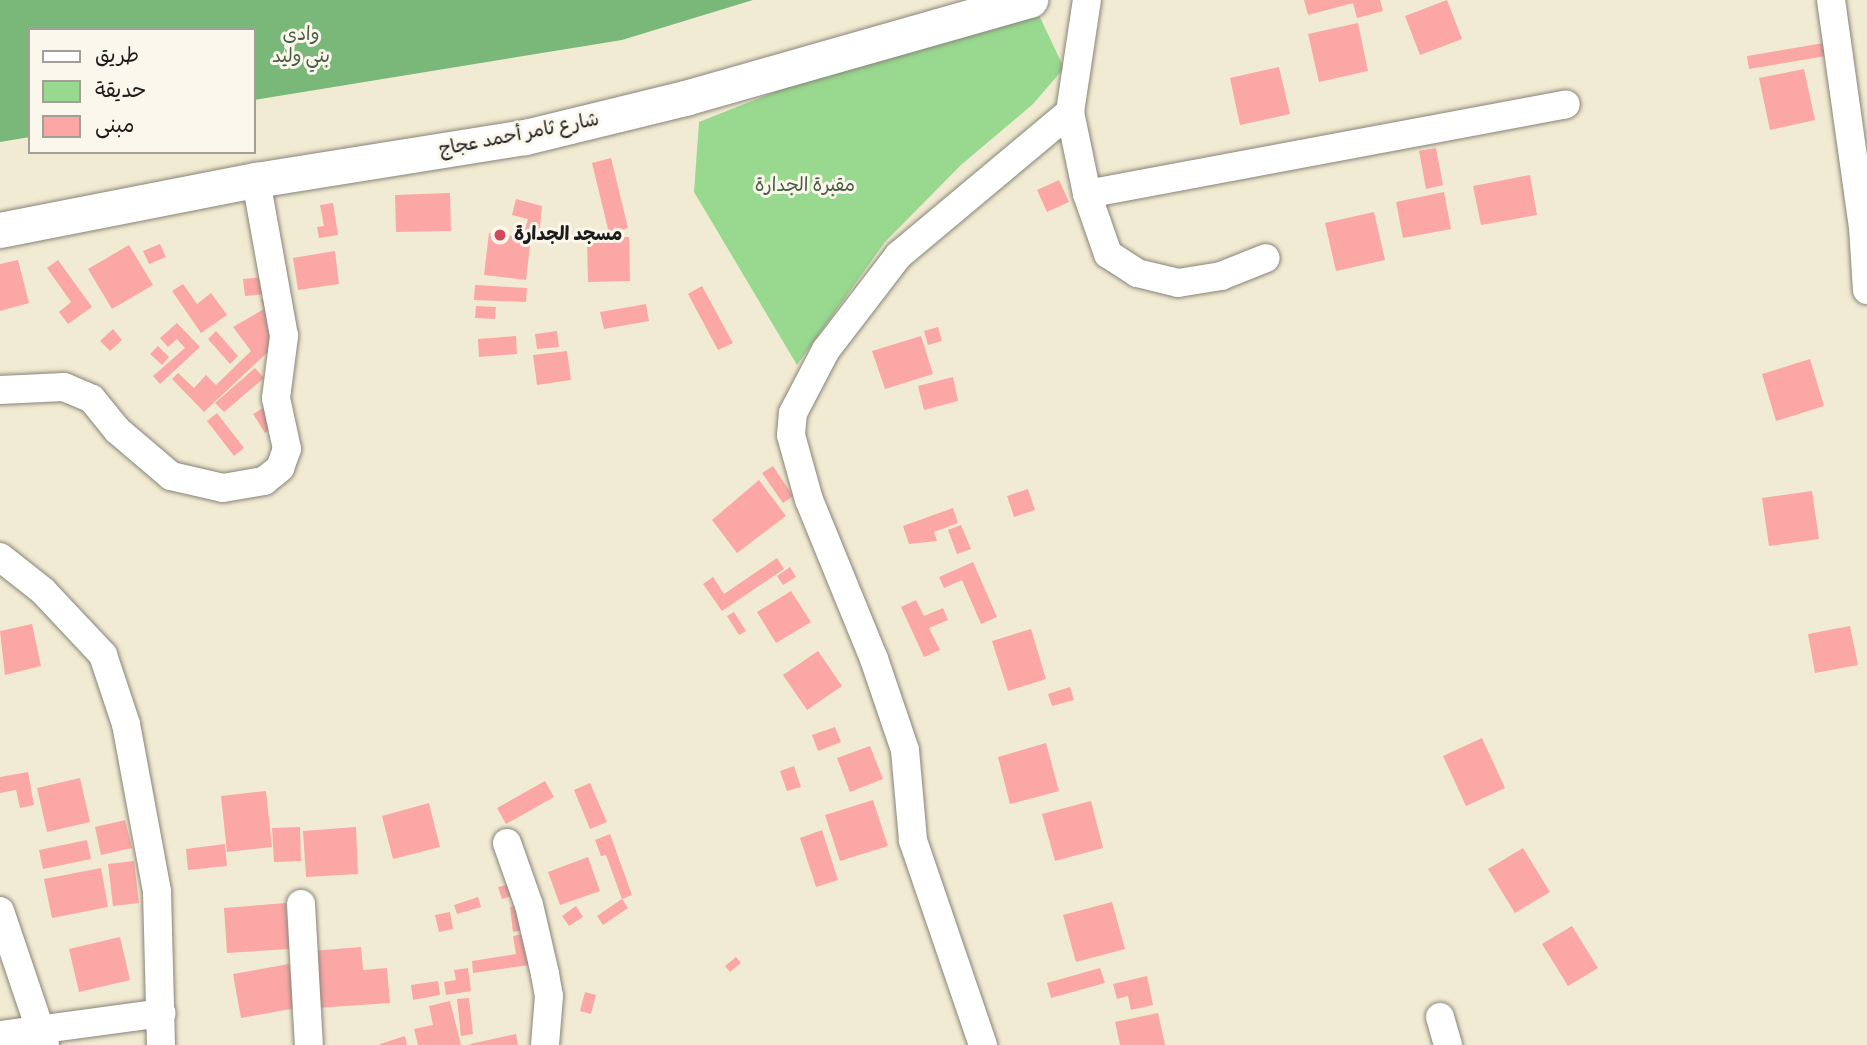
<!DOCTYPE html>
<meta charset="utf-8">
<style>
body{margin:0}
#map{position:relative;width:1867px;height:1045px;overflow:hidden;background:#f2ebd3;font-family:Pangolin,"Playpen Sans Arabic",sans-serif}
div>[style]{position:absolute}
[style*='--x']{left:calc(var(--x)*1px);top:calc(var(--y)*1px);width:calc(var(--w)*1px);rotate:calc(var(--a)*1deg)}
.green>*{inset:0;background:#98d88f}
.forest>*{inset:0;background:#7ab87a}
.building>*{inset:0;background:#faa7a5}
.roads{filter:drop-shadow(0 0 2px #878478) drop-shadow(0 0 2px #878478)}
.minor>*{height:28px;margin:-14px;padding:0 14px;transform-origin:14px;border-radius:14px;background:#fff}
.major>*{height:35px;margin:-17.5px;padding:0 17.5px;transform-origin:17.5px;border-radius:17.5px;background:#fff}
.dots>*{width:19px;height:19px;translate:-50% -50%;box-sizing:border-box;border:4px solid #fbf7ec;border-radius:50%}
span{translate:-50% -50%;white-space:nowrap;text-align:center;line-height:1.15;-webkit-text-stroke:6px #fbf7ec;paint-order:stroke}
.park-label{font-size:19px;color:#475e44}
.street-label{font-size:19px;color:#1c1c1c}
.poi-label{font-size:19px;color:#1c1c1c;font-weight:700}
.left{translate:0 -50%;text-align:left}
.legend{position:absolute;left:28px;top:28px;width:228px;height:126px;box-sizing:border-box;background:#fbf7ec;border:2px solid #a29f99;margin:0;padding:9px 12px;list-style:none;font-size:21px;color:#1c1c1c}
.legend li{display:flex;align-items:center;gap:14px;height:35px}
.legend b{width:35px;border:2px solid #a29f99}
</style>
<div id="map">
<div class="green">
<div style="clip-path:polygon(1037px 11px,1064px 68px,1033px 104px,961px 165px,885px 242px,797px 365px,694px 192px,699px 122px,873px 53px)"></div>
</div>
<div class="forest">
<div style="clip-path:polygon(0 0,753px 0,622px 40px,254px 100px,254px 30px,30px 30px,30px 137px,0 142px)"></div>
</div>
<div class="building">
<div style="clip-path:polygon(1304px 0,1380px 0,1383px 11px,1357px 18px,1353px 3px,1308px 15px)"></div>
<div style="clip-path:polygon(1447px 0,1462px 39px,1420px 55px,1405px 16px)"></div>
<div style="clip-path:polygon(1358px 23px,1368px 71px,1319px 82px,1308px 34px)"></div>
<div style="clip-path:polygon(1824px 43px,1826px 56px,1749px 69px,1747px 56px)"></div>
<div style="clip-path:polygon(1279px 67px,1290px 114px,1240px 125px,1230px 78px)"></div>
<div style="clip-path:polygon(1804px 69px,1815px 120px,1770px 130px,1759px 78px)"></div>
<div style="clip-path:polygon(1436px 148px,1443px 185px,1426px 189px,1419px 151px)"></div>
<div style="clip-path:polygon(611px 158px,628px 228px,609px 233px,592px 163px)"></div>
<div style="clip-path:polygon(1530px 175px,1537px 215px,1481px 225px,1473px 186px)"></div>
<div style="clip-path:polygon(1059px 180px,1069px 202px,1047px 212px,1037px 190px)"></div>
<div style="clip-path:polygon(1444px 192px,1451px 229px,1403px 238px,1396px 202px)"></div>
<div style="clip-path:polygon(450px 193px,451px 231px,396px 232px,395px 195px)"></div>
<div style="clip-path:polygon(516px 199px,542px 206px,539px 238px,524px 234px,528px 219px,512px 215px)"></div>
<div style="clip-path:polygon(333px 203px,338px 235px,319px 238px,317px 227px,324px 226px,320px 205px)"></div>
<div style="clip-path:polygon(1374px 212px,1385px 260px,1336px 271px,1325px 223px)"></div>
<div style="clip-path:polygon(489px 233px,531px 238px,526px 280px,484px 275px)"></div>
<div style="clip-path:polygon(629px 237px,630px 281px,588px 282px,587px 238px)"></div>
<div style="clip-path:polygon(160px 244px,166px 257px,149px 264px,143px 251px)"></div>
<div style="clip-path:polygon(129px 245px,153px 285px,112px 309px,88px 269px)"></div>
<div style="clip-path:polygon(335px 251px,339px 284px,298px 290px,293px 258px)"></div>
<div style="clip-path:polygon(18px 260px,29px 303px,0 311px,0 264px)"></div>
<div style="clip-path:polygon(58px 260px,92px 307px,68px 324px,59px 312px,71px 302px,47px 268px)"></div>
<div style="clip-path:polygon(263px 277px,265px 294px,245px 296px,243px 279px)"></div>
<div style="clip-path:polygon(183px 284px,197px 304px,211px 293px,227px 315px,201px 333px,172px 291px)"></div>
<div style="clip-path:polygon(475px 285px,527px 288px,526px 302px,474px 300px)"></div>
<div style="clip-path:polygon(702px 286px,733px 343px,718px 350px,688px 294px)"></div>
<div style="clip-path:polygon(270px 298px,273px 347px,204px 412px,172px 379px,178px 373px,194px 388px,206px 375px,216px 385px,251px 351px,233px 327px,264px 309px,261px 300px)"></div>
<div style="clip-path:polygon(646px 304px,649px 321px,604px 329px,600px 312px)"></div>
<div style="clip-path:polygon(476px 306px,496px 307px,495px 319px,475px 318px)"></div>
<div style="clip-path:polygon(177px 323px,200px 347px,160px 384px,153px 376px,185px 348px,177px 339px,168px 347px,160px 338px)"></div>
<div style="clip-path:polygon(938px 327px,942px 341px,928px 345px,924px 331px)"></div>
<div style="clip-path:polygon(113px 329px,122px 340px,110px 351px,100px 341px)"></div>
<div style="clip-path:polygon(216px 331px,238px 356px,230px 364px,208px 339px)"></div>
<div style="clip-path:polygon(557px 331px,559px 347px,537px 349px,535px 334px)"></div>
<div style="clip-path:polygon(516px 336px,517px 354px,479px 357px,478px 339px)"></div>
<div style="clip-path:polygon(921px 336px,933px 374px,885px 389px,872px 351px)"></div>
<div style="clip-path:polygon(158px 346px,169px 357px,162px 365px,150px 354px)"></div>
<div style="clip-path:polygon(567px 351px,571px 380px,537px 385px,533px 355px)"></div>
<div style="clip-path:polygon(1810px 359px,1824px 406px,1776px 421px,1762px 374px)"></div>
<div style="clip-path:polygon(255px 368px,264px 378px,224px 412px,215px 403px)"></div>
<div style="clip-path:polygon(953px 377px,958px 401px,924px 410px,918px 386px)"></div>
<div style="clip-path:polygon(263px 408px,275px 427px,265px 433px,253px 414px)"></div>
<div style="clip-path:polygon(217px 413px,244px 448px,234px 456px,207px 421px)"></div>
<div style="clip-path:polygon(773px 466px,793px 496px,783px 503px,762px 473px)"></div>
<div style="clip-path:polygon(759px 480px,786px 516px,737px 553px,712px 520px)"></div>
<div style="clip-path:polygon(1028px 489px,1035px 510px,1014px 517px,1007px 496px)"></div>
<div style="clip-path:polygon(1812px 491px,1819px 539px,1769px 546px,1762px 498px)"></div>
<div style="clip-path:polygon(953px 508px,958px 523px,934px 532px,937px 541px,909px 544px,903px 526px)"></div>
<div style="clip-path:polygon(961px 525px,971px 549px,957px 554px,948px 530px)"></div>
<div style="clip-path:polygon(777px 558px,784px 569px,722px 611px,703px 584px,713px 577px,724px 594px)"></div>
<div style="clip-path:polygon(973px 562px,997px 617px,981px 624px,962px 580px,944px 588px,939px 577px)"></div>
<div style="clip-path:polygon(790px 567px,796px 577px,783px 585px,777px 576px)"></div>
<div style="clip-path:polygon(791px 591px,811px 622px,776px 643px,757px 612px)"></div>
<div style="clip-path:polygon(916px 600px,924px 616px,943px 608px,948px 620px,929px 628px,940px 650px,924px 657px,901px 607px)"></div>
<div style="clip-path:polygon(734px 612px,746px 631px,739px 635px,727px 616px)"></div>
<div style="clip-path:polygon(32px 624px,41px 666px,5px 675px,0 631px)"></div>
<div style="clip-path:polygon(1850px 626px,1858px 665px,1815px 673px,1808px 634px)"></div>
<div style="clip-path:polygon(1031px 629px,1046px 679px,1008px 691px,992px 641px)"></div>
<div style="clip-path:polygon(818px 651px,842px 686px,807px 710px,783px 675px)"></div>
<div style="clip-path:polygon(1070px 687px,1074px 700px,1052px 706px,1048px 694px)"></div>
<div style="clip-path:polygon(835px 727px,841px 742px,818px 751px,812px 735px)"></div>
<div style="clip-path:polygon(1482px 738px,1505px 788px,1466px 806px,1443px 756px)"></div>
<div style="clip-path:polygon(1046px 743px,1059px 791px,1010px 804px,998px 757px)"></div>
<div style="clip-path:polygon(870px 746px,883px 779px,850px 792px,837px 758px)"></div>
<div style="clip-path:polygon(794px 766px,801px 787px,787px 791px,780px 771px)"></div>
<div style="clip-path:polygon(28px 772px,34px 805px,20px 808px,16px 790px,0 793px,0 777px)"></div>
<div style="clip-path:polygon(80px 778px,90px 822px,47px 832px,37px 788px)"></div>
<div style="clip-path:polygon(545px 781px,554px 797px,506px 824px,497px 808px)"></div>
<div style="clip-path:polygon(590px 783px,607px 822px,590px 829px,574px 790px)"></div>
<div style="clip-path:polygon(266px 791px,272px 847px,227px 852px,221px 796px)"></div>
<div style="clip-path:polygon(873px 800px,888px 846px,840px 861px,825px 815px)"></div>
<div style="clip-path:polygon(1091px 801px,1103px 848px,1055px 861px,1042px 814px)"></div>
<div style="clip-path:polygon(429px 803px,440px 847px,393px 859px,382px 816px)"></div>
<div style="clip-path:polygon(125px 820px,132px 848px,101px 855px,95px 827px)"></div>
<div style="clip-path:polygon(300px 827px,301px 861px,274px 862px,272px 828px)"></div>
<div style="clip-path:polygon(356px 827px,358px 874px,306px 877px,303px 831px)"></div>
<div style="clip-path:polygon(822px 830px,838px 880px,816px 887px,800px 838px)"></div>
<div style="clip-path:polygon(610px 834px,632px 895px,622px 899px,628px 908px,603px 925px,597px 916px,622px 899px,606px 855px,601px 856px,595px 840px)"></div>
<div style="clip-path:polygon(87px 840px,91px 859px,43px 869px,39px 850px)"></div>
<div style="clip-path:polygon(225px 844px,227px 866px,188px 870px,186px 849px)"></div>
<div style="clip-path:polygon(1523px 848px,1550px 892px,1515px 913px,1488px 869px)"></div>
<div style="clip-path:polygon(588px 857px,600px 891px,560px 905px,548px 872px)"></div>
<div style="clip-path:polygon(134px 861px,139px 903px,113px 906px,108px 864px)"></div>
<div style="clip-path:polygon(101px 868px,108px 907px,52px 918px,44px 879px)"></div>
<div style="clip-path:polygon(515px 883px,518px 894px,502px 899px,498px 887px)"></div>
<div style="clip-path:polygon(478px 897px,481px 907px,457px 914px,454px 905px)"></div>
<div style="clip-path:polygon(1112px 902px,1125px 949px,1076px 962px,1063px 915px)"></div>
<div style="clip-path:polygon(286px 903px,289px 949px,227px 953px,224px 908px)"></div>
<div style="clip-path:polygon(521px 905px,524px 930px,513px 932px,510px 907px)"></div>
<div style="clip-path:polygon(576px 906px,583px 917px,569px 926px,562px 916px)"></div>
<div style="clip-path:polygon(450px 912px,453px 929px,439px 932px,435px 915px)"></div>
<div style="clip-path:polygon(1572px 926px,1598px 968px,1568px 986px,1542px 944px)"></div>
<div style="clip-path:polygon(524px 934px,529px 965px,473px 973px,472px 961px,516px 954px,513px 936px)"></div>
<div style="clip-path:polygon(120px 937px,130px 980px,79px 992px,69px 949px)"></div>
<div style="clip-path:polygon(361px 947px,363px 970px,387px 968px,390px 1003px,317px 1008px,312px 951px)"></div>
<div style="clip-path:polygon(736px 957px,741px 963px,730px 972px,725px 966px)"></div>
<div style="clip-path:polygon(289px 964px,296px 1008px,241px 1018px,233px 974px)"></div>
<div style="clip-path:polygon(468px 968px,471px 991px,446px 995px,444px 982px,456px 980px,454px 970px)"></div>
<div style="clip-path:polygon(1100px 968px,1105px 983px,1051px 998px,1047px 983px)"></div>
<div style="clip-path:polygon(1147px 976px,1153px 1005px,1131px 1010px,1128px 996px,1117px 999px,1113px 984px)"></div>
<div style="clip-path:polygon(438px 981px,440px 995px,413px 1000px,411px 985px)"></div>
<div style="clip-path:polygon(585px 992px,596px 995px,591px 1014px,580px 1011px)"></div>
<div style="clip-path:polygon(469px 998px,473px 1034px,461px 1036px,457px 999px)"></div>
<div style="clip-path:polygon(450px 1001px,461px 1045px,418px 1045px,414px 1029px,433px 1025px,429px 1006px)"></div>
<div style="clip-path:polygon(1158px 1013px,1165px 1045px,1120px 1045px,1115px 1022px)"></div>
<div style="clip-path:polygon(516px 1034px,518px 1045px,470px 1045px,470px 1044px)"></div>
<div style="clip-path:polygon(405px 1036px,407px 1045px,380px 1045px,380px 1044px)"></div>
</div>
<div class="roads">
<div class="minor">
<div style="--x:1831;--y:0;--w:229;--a:82"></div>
<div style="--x:1863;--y:227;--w:63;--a:86.4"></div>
<div style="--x:1070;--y:112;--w:84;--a:78.3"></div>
<div style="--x:1087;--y:194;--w:64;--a:70.7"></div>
<div style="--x:1108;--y:254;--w:35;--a:33"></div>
<div style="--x:1137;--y:273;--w:42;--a:13.7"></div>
<div style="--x:1178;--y:283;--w:44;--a:-9.2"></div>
<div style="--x:1221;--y:276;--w:48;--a:-21.8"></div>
<div style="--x:1087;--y:194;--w:487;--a:-10.6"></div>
<div style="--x:0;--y:390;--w:64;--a:-2.7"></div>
<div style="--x:64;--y:387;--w:30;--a:23"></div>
<div style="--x:92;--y:399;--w:40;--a:51"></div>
<div style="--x:117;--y:430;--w:71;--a:40.4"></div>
<div style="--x:171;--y:476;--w:53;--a:13"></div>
<div style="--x:223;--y:488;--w:42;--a:-9.7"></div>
<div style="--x:264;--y:481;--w:21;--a:-39"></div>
<div style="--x:280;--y:468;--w:20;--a:-70"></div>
<div style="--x:287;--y:449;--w:52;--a:-102.2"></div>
<div style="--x:276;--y:398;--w:63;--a:-82.6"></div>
<div style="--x:284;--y:336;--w:158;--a:-100.2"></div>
<div style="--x:0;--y:557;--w:55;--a:38.3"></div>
<div style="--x:43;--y:591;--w:88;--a:46.8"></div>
<div style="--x:103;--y:655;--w:73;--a:71.6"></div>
<div style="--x:126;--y:724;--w:171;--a:79.5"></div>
<div style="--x:157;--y:892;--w:153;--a:88.5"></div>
<div style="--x:507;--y:843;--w:66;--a:70.5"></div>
<div style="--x:529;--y:905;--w:71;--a:76.9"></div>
<div style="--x:545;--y:974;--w:22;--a:80"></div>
<div style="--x:549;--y:996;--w:49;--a:94.7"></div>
<div style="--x:301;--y:904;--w:141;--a:86.8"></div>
<div style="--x:0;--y:911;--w:140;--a:71.3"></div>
<div style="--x:1440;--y:1017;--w:29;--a:74"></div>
<div style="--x:0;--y:1035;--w:163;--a:-7.7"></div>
<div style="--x:983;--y:1045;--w:217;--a:-108.9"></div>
<div style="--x:913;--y:840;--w:90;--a:-95.1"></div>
<div style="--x:905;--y:750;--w:96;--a:-108.8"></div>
<div style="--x:874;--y:659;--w:172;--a:-112.2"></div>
<div style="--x:809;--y:500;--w:67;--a:-105.5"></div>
<div style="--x:791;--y:435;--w:22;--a:-85"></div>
<div style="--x:793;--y:413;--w:71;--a:-62.4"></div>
<div style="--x:826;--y:350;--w:120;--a:-52.5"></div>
<div style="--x:899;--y:255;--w:223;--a:-39.9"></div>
<div style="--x:1070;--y:112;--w:113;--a:-81.4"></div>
</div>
<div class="major">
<div style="--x:0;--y:230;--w:261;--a:-11.1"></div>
<div style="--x:256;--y:180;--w:272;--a:-9.1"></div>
<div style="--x:525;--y:137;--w:165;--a:-13.7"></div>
<div style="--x:685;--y:98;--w:359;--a:-15.9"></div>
</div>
</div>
<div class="dots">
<div style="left:500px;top:235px;background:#d1495b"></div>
</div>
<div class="park-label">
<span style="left:301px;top:46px">وادي<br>بني وليد</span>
<span style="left:805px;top:186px">مقبرة الجدارة</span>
</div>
<div class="street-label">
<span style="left:519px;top:135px;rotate:-11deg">شارع ثامر أحمد عجاج</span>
</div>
<div class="poi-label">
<span class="left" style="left:514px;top:235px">مسجد الجدارة</span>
</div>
<ul class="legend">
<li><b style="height:9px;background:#fff"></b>طريق</li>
<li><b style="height:19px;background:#98d88f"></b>حديقة</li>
<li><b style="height:19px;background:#faa7a5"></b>مبنى</li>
</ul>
</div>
